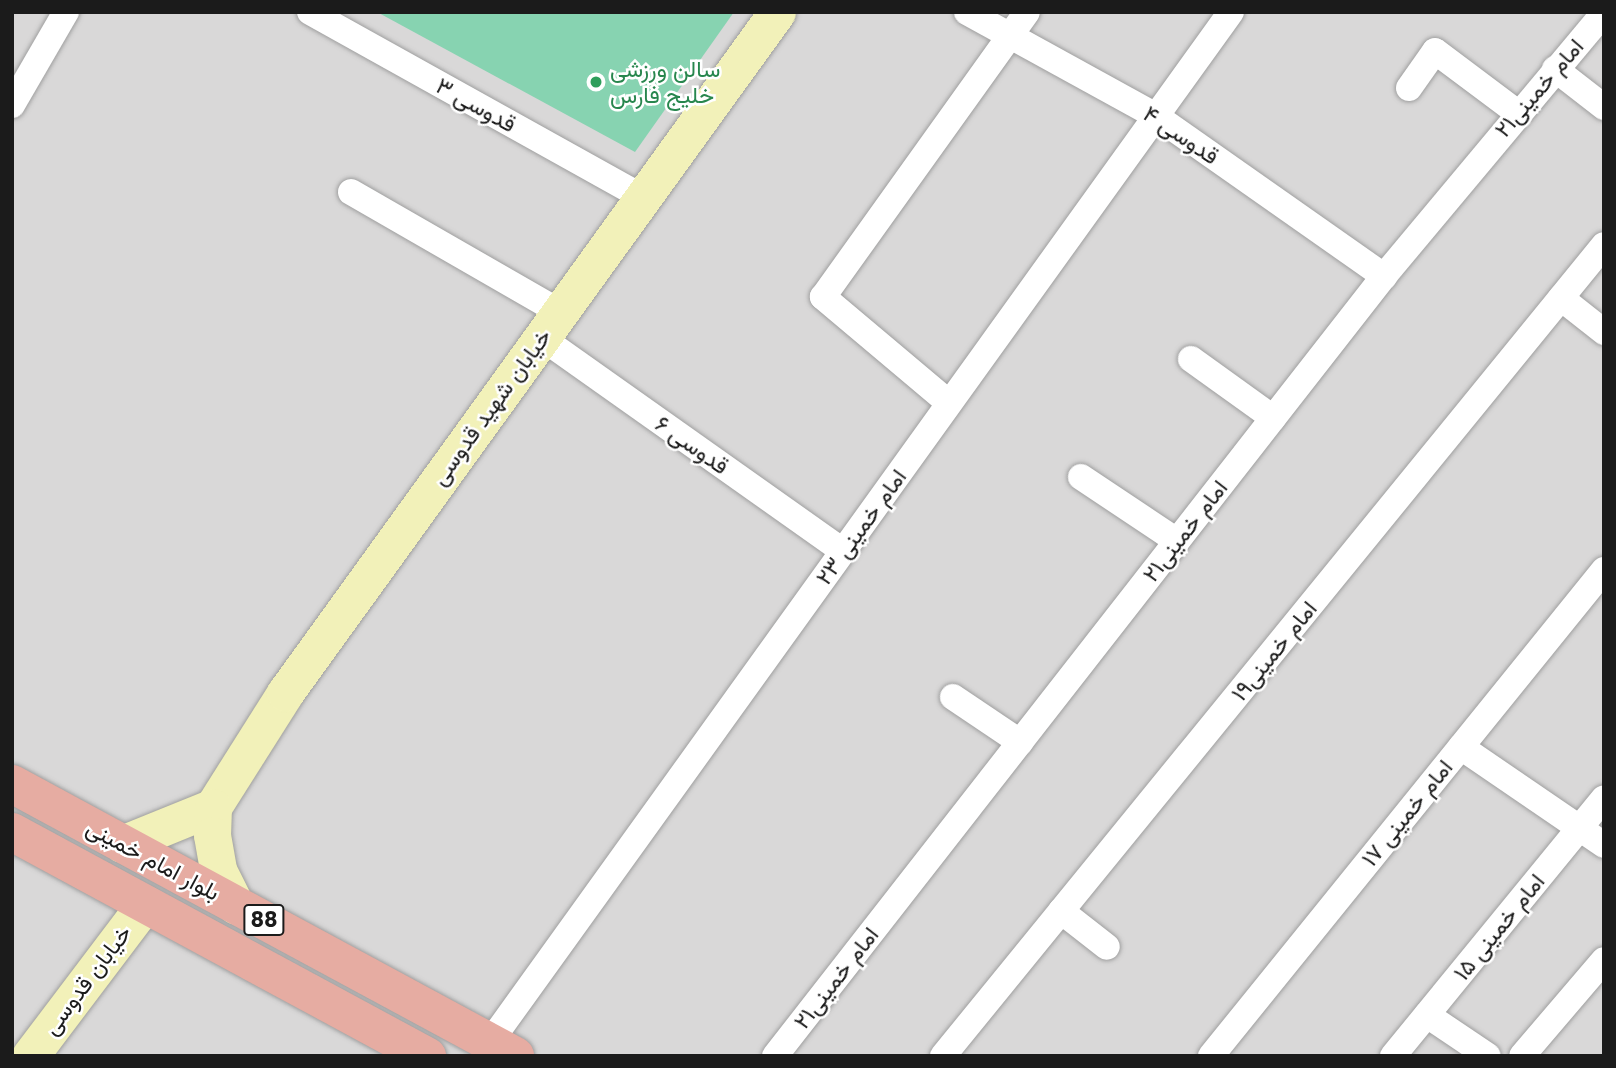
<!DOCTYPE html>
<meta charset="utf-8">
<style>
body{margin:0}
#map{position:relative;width:1616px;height:1068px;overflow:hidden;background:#ebe8e2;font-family:Poppins,Vazirmatn,sans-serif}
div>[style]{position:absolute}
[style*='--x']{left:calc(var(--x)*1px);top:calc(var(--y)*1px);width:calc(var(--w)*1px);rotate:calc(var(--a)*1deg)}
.residential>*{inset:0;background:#d9d8d8}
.pitch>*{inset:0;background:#87d3b1}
.roads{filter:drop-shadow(0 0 2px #9f9f9f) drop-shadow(0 0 2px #9f9f9f)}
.minor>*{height:26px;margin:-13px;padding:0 13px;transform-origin:13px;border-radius:13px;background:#fff}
.secondary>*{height:37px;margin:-18.5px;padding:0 18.5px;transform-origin:18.5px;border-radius:18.5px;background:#f2f1b9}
.trunk>*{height:38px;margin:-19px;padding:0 19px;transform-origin:19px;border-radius:19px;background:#e6aca2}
.dots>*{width:19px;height:19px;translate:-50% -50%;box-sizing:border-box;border:4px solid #fff;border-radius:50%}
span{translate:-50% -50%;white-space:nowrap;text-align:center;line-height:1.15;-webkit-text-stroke:5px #fff;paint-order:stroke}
.shield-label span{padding:2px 5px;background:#fff;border:2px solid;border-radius:5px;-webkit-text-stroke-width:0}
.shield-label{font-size:21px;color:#1b1b1b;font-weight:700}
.leisure-label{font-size:23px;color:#27864d}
.left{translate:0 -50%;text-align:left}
.street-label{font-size:23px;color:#1b1b1b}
.frame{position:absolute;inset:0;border:14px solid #1b1b1b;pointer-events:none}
</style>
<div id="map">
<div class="residential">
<div style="clip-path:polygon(12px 12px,1604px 12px,1604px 1056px,12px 1056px)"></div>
</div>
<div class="pitch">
<div style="clip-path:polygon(377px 12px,734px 12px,635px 152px)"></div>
</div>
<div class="roads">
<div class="minor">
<div style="--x:310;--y:12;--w:380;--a:29.1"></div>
<div style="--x:967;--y:12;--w:216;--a:28.8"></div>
<div style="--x:1156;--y:116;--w:279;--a:35.1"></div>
<div style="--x:1555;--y:69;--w:62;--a:37.8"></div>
<div style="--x:1409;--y:88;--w:45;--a:-54.9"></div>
<div style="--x:1435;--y:51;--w:104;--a:36.8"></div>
<div style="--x:12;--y:105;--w:108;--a:-59.9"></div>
<div style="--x:351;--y:192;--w:241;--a:29.9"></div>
<div style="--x:1561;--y:298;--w:55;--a:38.3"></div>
<div style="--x:542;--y:338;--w:369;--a:35.3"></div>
<div style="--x:1191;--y:359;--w:101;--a:35.7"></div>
<div style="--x:949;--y:403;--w:165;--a:-139.9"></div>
<div style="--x:823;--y:297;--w:350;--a:-54.4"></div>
<div style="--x:1081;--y:477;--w:115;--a:33.7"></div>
<div style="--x:953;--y:697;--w:81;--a:33.9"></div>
<div style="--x:1461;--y:747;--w:173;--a:34.4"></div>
<div style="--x:1061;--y:911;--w:58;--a:38"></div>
<div style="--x:1427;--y:1015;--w:73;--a:33.9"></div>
<div style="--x:490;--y:1042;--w:1269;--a:-54.27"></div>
<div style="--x:775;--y:1056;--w:990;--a:-52.02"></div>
<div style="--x:1384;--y:276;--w:343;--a:-50.1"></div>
<div style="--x:943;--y:1056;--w:1046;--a:-50.82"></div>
<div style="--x:1211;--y:1056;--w:625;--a:-51.04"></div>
<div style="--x:1393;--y:1056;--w:333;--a:-50.7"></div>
<div style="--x:1522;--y:1056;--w:126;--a:-49.5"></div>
</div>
<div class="secondary">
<div style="--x:213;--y:807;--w:135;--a:-57.7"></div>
<div style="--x:285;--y:693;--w:840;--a:-54.15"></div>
<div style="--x:122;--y:844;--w:98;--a:-22.1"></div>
<div style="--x:213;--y:807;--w:28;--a:92"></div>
<div style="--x:212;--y:835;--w:36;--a:80"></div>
<div style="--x:218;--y:870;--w:40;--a:63.4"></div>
<div style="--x:30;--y:1056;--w:191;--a:-52.9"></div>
</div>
<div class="trunk">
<div style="--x:12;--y:784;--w:572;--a:28.4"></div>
<div style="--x:12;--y:832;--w:472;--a:28.4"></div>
</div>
</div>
<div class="dots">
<div style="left:596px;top:82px;background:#2e9e5b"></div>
</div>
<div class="shield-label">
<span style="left:264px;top:920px">88</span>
</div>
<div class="leisure-label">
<span class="left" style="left:610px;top:82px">سالن ورزشی<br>خلیج فارس</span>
</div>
<div class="street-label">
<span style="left:1539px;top:88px;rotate:-49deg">امام خمینی۲۱</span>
<span style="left:476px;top:105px;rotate:29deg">قدوسی ۳</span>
<span style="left:1181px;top:135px;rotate:34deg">قدوسی ۴</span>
<span style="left:491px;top:407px;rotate:-54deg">خیابان شهید قدوسی</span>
<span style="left:692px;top:445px;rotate:35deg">قدوسی ۶</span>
<span style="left:861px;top:527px;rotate:-54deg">امام خمینی ۲۳</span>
<span style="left:1185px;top:531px;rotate:-52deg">امام خمینی۲۱</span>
<span style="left:1274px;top:651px;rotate:-51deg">امام خمینی۱۹</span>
<span style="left:1407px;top:813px;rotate:-51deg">امام خمینی ۱۷</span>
<span style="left:153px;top:860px;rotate:28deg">بلوار امام خمینی</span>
<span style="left:1499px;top:927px;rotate:-51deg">امام خمینی ۱۵</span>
<span style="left:836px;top:978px;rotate:-52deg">امام خمینی۲۱</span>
<span style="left:87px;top:980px;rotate:-53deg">خیابان قدوسی</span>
</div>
<div class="frame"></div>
</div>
